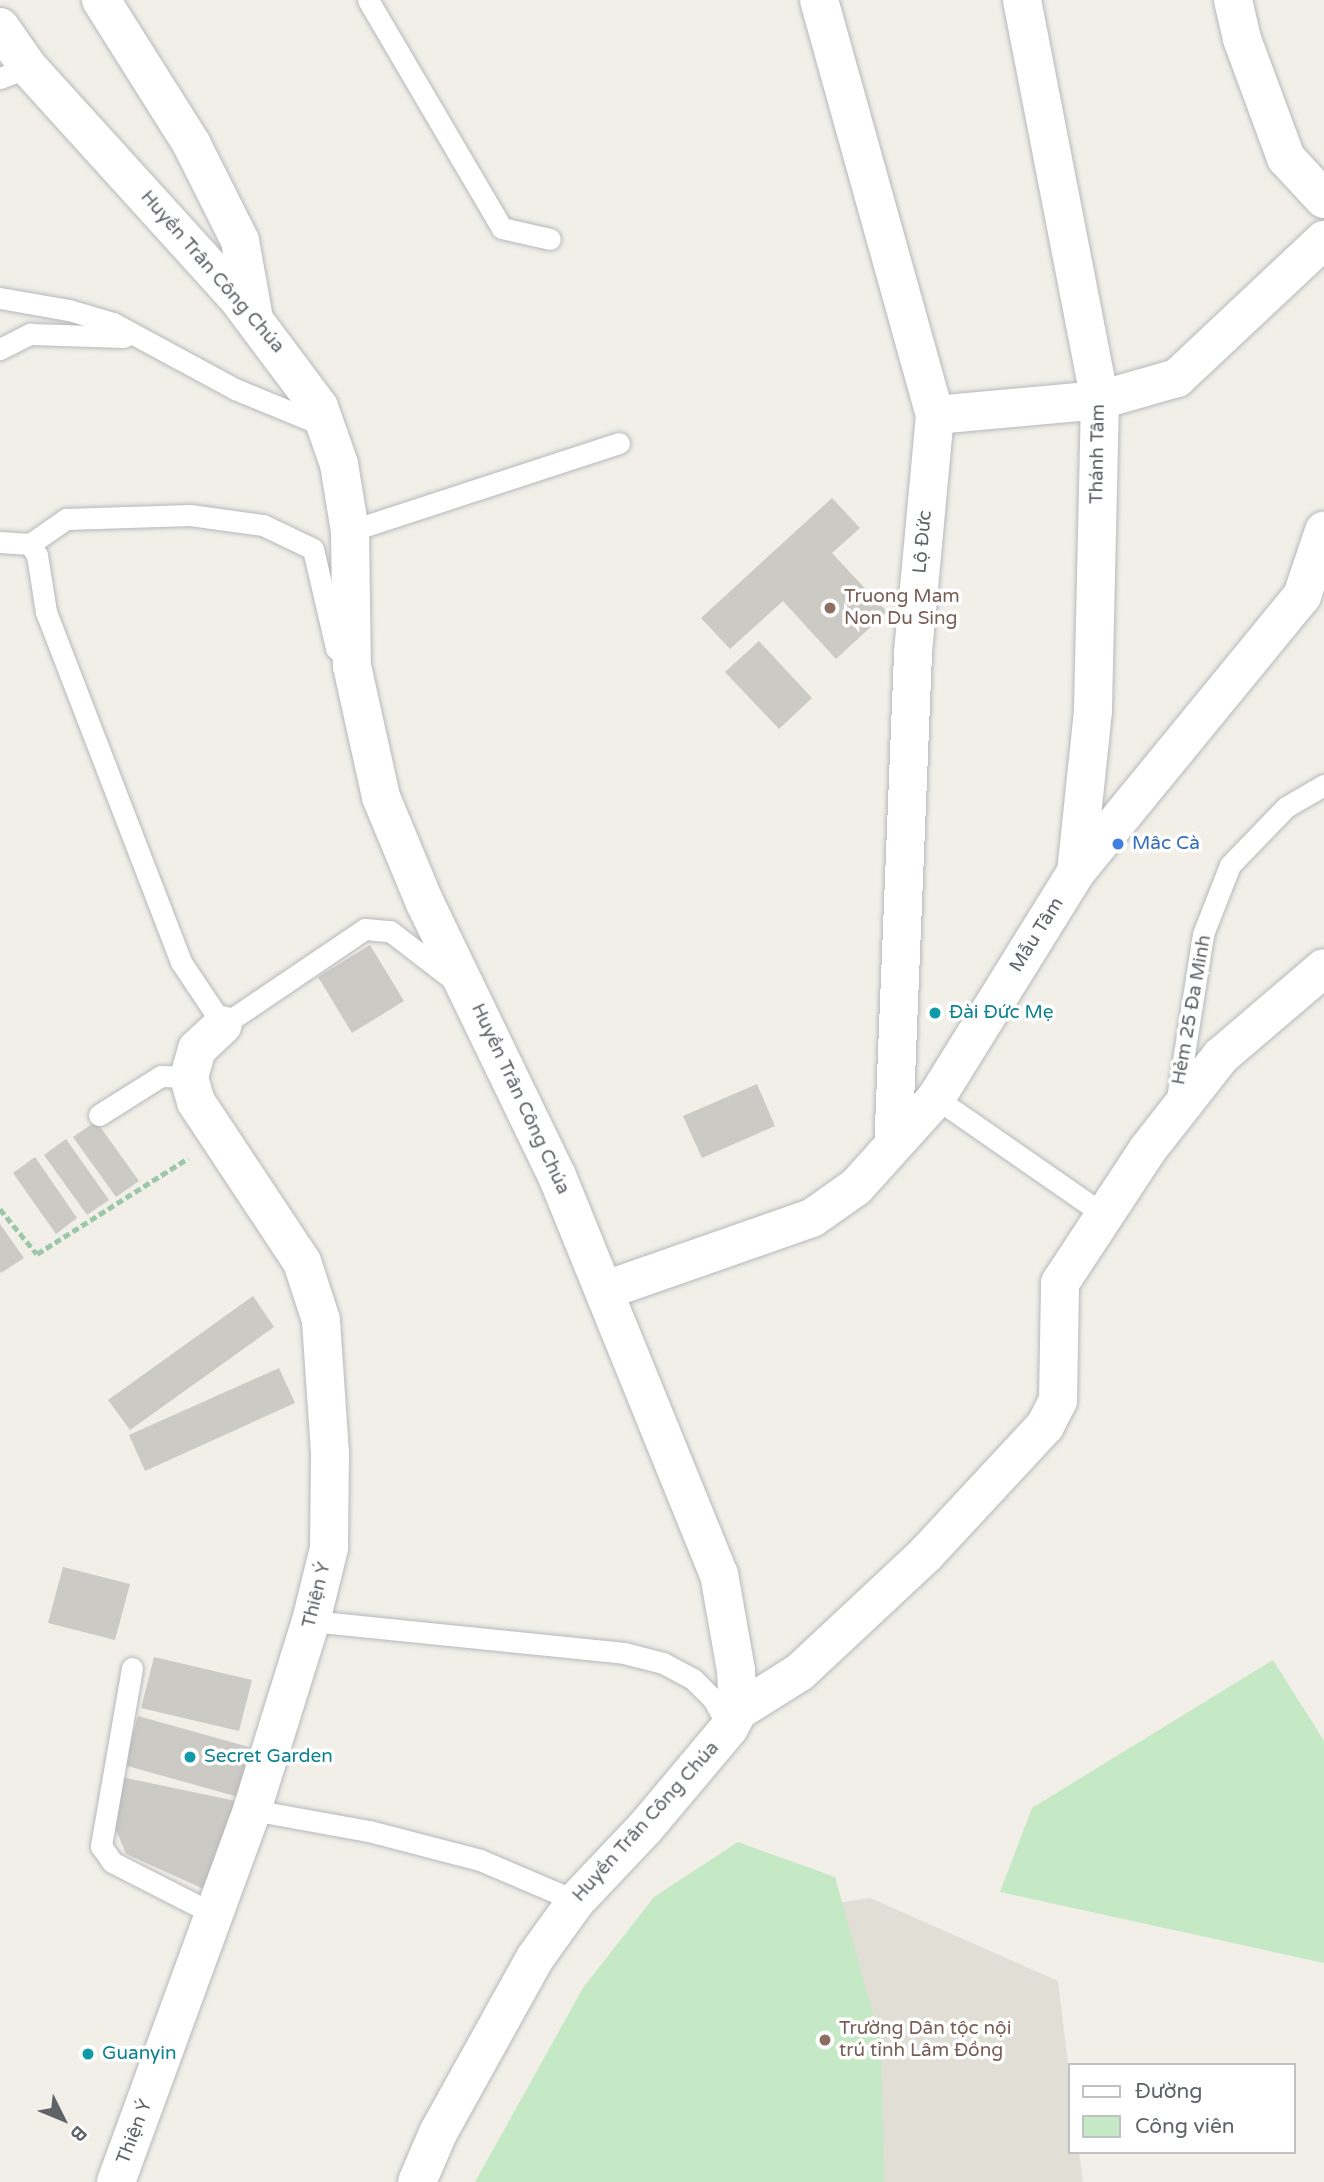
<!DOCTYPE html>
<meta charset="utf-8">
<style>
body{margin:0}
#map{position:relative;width:1324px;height:2182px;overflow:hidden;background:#f1efe8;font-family:"Varela Round",sans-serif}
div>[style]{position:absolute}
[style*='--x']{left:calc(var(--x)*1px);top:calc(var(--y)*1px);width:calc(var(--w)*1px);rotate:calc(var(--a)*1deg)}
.education>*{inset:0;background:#e1ded6}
.green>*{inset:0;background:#c5e8c5}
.building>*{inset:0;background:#cccac5}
.path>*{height:4.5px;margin-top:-2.25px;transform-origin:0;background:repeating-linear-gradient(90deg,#9cc7a9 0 7px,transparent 0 10.5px)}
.roads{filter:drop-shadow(0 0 2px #b5b8bc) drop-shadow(0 0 2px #b5b8bc)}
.lane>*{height:21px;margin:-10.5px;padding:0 10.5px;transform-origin:10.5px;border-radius:10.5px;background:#fff}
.street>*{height:38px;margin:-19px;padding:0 19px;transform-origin:19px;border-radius:19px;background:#fff}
.secondary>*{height:38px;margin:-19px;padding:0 19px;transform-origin:19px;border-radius:19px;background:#fff}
.dots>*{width:19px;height:19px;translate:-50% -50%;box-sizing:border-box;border:4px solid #fff;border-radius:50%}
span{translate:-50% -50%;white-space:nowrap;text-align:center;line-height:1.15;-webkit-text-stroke:7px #fff;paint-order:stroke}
.street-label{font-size:19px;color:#5f6368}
.education-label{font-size:19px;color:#785e54}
.left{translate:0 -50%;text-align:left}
.shop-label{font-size:19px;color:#366cbe}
.culture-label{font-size:19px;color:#0d838f}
.legend{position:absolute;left:1068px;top:2063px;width:228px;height:91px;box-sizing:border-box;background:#fff;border:2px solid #bfc1c3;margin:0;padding:9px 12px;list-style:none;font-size:21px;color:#5f6368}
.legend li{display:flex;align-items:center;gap:14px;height:35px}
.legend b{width:35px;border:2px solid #bfc1c3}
.north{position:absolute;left:28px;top:2084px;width:70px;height:70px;-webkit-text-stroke:5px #fff;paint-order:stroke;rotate:133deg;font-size:19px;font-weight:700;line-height:28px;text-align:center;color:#5f6368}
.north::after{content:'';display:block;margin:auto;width:24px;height:32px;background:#5f6368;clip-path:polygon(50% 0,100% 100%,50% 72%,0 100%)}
</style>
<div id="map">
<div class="education">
<div style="clip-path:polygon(870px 1898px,1058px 1981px,1070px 2079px,1070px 2152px,1079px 2152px,1083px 2182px,511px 2182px,790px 1910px)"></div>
</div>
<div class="green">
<div style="clip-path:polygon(1273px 1660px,1324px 1741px,1324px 1963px,1000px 1892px,1032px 1808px)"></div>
<div style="clip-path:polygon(738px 1842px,835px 1877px,881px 2043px,884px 2182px,475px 2182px,583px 1988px,654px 1897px)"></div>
</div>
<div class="building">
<div style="clip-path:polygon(832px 498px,860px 528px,832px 553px,887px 612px,836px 659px,783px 601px,730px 649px,701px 618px)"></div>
<div style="clip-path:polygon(759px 641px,812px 698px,779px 729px,725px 672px)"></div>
<div style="clip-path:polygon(370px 945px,404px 1001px,352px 1033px,318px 977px)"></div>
<div style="clip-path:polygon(757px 1084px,775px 1126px,702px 1158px,683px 1116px)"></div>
<div style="clip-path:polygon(96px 1121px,139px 1181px,116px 1197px,73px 1137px)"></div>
<div style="clip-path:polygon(66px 1139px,109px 1200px,87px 1215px,44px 1155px)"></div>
<div style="clip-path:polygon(35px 1157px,77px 1218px,56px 1234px,13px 1173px)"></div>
<div style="clip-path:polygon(0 1224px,24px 1258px,1px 1273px,0 1271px)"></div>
<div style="clip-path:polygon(253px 1296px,274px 1327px,130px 1430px,108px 1400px)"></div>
<div style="clip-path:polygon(279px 1368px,295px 1403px,145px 1471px,129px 1435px)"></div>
<div style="clip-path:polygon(63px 1567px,130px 1584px,115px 1640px,48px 1623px)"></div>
<div style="clip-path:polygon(154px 1657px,252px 1680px,239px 1731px,141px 1708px)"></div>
<div style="clip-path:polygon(138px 1716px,256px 1749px,242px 1798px,124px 1765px)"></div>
<div style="clip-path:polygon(121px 1777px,236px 1801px,206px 1890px,126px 1854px,114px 1825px)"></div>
</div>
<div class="path">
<div style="--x:0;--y:1209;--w:58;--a:50.6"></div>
<div style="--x:37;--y:1254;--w:179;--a:-32.4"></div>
</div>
<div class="roads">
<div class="lane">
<div style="--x:368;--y:0;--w:264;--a:59.6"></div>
<div style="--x:502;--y:228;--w:49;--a:12.9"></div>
<div style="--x:0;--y:78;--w:30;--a:-21"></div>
<div style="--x:0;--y:298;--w:70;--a:9.9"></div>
<div style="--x:69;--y:310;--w:46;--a:16.5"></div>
<div style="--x:113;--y:323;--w:139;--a:28.4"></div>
<div style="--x:235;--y:389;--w:100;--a:22.4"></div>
<div style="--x:0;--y:349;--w:34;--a:-27"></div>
<div style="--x:30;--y:334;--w:94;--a:1.8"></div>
<div style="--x:350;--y:531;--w:283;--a:-18.1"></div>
<div style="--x:0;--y:542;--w:30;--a:4"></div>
<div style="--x:30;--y:544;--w:13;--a:58"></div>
<div style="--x:37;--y:555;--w:58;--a:81"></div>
<div style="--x:46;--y:612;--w:375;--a:68.9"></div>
<div style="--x:181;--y:962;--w:76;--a:56.3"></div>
<div style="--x:223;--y:1025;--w:171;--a:-34.1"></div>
<div style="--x:365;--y:929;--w:25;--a:5"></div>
<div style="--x:390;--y:931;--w:82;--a:37.6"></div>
<div style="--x:30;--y:544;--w:44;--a:-34.8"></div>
<div style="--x:66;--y:519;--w:124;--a:-1.8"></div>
<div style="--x:190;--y:515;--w:74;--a:7.8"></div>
<div style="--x:263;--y:525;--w:55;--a:25.6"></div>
<div style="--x:313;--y:549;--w:102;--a:76.9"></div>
<div style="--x:336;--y:648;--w:8;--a:45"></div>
<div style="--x:936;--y:1098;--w:208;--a:34.8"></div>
<div style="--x:1176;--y:1105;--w:173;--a:-81"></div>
<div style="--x:1203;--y:934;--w:74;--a:-68.6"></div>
<div style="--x:1230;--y:865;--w:81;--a:-46"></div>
<div style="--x:1286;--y:807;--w:44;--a:-30.1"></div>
<div style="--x:99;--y:1115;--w:73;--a:-32.2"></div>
<div style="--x:161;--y:1076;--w:28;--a:2"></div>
<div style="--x:311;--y:1621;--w:315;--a:5.8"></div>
<div style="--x:624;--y:1653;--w:40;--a:14.4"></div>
<div style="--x:663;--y:1663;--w:34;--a:28"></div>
<div style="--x:693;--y:1679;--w:28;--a:45"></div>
<div style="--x:713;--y:1699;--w:33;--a:61"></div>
<div style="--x:132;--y:1668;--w:181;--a:99.9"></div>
<div style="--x:101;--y:1846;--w:19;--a:55"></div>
<div style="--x:112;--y:1862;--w:114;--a:27"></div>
<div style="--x:252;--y:1810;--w:119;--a:10.2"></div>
<div style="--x:369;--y:1831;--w:115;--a:14.6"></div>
<div style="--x:480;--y:1860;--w:104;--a:23.1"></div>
</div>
<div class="street">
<div style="--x:101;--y:0;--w:169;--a:57.8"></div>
<div style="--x:191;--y:143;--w:110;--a:63.4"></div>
<div style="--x:240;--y:241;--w:79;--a:79.8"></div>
<div style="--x:819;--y:0;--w:431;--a:74.4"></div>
<div style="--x:935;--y:415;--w:240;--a:95.3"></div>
<div style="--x:913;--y:654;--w:488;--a:92.3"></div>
<div style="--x:1022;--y:0;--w:408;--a:79"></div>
<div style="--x:1100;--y:400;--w:311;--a:91.3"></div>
<div style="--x:1093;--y:711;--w:162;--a:96"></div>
<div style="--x:1233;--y:0;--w:40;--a:77"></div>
<div style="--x:1242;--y:39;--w:127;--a:69.7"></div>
<div style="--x:1286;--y:158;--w:56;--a:47.2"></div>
<div style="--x:935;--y:415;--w:166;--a:-5.2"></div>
<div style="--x:1100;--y:400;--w:80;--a:-15.9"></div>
<div style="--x:1177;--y:378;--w:202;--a:-43.2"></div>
<div style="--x:606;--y:1290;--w:218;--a:-19.3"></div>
<div style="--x:812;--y:1218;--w:54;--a:-35.2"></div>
<div style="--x:856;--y:1187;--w:120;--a:-48"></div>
<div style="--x:936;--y:1098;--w:266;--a:-58.2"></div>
<div style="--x:1076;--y:872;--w:357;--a:-50.7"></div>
<div style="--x:1302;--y:596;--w:69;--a:-71.3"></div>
<div style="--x:738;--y:1711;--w:73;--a:-32.2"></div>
<div style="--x:800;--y:1672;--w:173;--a:-43.1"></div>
<div style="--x:926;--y:1554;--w:175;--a:-47.1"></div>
<div style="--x:1045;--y:1426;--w:28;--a:-63"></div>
<div style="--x:1058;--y:1401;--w:118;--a:-89"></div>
<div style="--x:1060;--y:1283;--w:160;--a:-56.7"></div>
<div style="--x:1148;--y:1149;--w:118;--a:-51.9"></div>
<div style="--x:1221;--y:1056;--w:135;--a:-40.5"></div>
<div style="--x:116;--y:2182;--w:396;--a:-69.9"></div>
<div style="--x:252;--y:1810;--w:198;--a:-72.7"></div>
<div style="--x:311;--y:1621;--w:75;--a:-76.1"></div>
<div style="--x:329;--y:1548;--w:95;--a:-89.4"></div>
<div style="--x:330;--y:1453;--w:133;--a:-93.9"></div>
<div style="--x:321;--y:1320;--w:61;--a:-108.1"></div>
<div style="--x:302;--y:1262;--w:192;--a:-123.5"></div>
<div style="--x:196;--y:1102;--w:26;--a:-106"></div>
<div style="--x:189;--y:1077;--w:29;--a:-74"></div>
<div style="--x:197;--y:1049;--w:35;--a:-43"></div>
</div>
<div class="secondary">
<div style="--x:0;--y:27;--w:49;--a:55"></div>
<div style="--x:28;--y:67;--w:309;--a:47.8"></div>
<div style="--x:236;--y:296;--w:139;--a:53.2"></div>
<div style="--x:319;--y:407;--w:60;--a:70.7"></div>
<div style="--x:339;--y:464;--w:68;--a:80.7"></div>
<div style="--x:350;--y:531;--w:135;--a:89.2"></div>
<div style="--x:352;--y:666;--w:134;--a:77.5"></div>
<div style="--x:381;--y:797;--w:115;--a:67.5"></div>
<div style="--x:425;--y:903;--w:303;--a:64.2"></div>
<div style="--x:557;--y:1176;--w:430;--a:67.9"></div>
<div style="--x:719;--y:1574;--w:97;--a:80"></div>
<div style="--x:736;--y:1670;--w:41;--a:87.2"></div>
<div style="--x:738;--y:1711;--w:19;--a:118"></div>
<div style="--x:729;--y:1728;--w:131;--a:130"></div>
<div style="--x:645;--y:1828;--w:100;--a:133.4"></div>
<div style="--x:576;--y:1901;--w:70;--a:125.7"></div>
<div style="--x:535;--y:1958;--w:200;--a:119"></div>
<div style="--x:438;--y:2133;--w:53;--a:113.2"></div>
</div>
</div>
<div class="dots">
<div style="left:830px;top:608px;background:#8d6e63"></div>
<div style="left:1118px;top:844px;background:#3f7fe0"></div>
<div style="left:935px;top:1013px;background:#0f9aa8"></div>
<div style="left:190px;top:1757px;background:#0f9aa8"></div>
<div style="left:825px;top:2040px;background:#8d6e63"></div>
<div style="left:88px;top:2054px;background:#0f9aa8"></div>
</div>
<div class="street-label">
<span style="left:212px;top:272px;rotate:49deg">Huyền Trân Công Chúa</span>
<span style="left:1098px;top:454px;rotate:-89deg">Thánh Tâm</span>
<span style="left:923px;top:542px;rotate:-85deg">Lộ Đức</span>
<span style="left:1037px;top:935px;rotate:-58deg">Mẫu Tâm</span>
<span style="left:1192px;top:1010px;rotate:-80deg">Hẻm 25 Đa Minh</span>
<span style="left:520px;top:1099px;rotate:65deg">Huyền Trân Công Chúa</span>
<span style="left:317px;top:1595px;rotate:-76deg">Thiện Ý</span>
<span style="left:646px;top:1822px;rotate:-48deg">Huyền Trân Công Chúa</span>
<span style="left:135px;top:2132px;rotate:-69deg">Thiện Ý</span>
</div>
<div class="education-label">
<span class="left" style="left:844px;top:608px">Truong Mam<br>Non Du Sing</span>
<span class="left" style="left:839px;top:2040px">Trường Dân tộc nội<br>trú tỉnh Lâm Đồng</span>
</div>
<div class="shop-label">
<span class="left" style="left:1132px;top:844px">Mâc Cà</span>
</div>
<div class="culture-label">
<span class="left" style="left:949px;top:1013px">Đài Đức Mẹ</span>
<span class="left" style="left:204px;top:1757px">Secret Garden</span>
<span class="left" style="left:102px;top:2054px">Guanyin</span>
</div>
<ul class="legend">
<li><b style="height:9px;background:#fff"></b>Đường</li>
<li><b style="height:19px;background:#c5e8c5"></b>Công viên</li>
</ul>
<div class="north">B</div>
</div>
